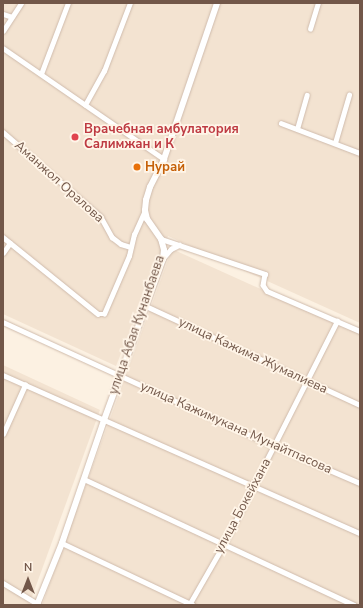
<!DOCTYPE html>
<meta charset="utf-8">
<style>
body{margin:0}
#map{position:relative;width:363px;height:608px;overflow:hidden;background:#fcf1e2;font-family:"Nunito Sans",sans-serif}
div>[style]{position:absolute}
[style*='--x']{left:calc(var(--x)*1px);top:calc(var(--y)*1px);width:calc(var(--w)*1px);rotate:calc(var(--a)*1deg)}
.residential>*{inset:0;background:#f3e3d1}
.roads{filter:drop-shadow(0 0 1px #cfbbac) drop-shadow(0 0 1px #cfbbac)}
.street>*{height:4.5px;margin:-2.25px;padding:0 2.25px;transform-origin:2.25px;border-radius:2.25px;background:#fff}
.secondary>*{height:6px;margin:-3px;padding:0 3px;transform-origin:3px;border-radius:3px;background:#fff}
.dots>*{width:11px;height:11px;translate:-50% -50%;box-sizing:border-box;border:2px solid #fff5e8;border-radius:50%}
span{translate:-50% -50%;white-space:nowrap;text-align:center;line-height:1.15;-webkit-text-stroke:3.5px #fff5e8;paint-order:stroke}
.health-label{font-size:13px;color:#be3a42;font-weight:700}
.left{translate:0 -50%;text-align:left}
.food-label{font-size:13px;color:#c56008;font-weight:700}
.street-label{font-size:13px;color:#725749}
.frame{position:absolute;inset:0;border:4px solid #725749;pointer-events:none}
.north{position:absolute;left:8px;top:560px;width:40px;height:40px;-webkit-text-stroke:3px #fff5e8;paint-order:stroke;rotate:0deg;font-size:11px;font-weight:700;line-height:16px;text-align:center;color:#725749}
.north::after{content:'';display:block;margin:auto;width:14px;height:18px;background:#725749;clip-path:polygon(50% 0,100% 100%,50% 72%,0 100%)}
</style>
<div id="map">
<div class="residential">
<div style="clip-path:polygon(3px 3px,360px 3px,360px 323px,168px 236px,116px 366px,3px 314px)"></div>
<div style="clip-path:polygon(172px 249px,360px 334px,360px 605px,42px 605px)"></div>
<div style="clip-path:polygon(3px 365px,100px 410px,29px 605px,3px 605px)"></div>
</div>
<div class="roads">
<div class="street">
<div style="--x:3;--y:14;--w:9;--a:18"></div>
<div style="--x:310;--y:29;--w:27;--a:-73"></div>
<div style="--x:3;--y:31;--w:33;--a:-57"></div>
<div style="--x:3;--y:48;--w:196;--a:34.6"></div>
<div style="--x:41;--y:74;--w:76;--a:-69.2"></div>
<div style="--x:85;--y:105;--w:39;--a:-61"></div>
<div style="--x:104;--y:71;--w:73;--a:-69.1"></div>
<div style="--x:281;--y:123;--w:85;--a:20.8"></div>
<div style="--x:297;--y:129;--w:35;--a:-74"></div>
<div style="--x:3;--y:132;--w:130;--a:40.9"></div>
<div style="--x:101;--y:217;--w:23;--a:61"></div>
<div style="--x:112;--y:237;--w:11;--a:38"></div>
<div style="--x:121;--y:244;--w:10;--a:17"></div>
<div style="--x:335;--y:143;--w:50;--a:-73.7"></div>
<div style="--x:3;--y:237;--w:122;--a:39"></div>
<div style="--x:98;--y:314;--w:6;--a:0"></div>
<div style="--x:104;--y:314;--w:63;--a:-66.7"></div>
<div style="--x:129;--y:256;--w:22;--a:-77"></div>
<div style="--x:134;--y:235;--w:27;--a:-66"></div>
<div style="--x:161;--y:239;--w:110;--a:18.6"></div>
<div style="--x:265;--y:274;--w:11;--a:100"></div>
<div style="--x:263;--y:285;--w:7;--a:56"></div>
<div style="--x:267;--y:291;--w:101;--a:23.3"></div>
<div style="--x:3;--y:253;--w:12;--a:-55"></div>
<div style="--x:164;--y:257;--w:11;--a:-49"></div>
<div style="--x:171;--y:249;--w:9;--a:-27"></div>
<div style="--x:146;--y:306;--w:236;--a:24.8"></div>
<div style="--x:3;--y:322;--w:298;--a:24.6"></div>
<div style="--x:274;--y:446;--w:94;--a:23.3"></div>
<div style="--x:3;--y:375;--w:390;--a:23.9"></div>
<div style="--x:3;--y:434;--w:54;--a:-65.8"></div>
<div style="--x:84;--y:479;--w:298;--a:25"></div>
<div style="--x:62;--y:543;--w:145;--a:25.3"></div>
<div style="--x:3;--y:583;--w:41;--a:31"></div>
<div style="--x:189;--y:605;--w:70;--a:-60.2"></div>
<div style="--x:224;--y:544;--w:250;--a:-63.1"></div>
</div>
<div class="secondary">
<div style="--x:37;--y:605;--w:67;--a:-68"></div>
<div style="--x:62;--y:543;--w:130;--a:-71.1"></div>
<div style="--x:104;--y:420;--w:171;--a:-69.9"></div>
<div style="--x:163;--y:259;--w:9;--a:-84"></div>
<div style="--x:164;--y:250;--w:11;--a:-105"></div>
<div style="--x:161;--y:239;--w:24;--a:-125"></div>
<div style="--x:147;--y:219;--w:9;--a:-103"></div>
<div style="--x:145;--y:210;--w:10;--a:-84"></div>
<div style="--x:146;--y:200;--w:14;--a:-73"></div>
<div style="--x:150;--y:187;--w:31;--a:-63"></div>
<div style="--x:164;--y:159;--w:165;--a:-71.2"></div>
</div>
</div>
<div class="dots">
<div style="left:75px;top:137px;background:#e0444e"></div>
<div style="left:137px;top:167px;background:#e8710a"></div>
</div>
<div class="health-label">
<span class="left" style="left:84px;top:137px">Врачебная амбулатория<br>Салимжан и К</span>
</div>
<div class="food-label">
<span class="left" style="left:145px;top:167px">Нурай</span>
</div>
<div class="street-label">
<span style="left:59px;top:182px;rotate:42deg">Аманжол Оралова</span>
<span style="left:137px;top:325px;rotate:-71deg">улица Абая Кунанбаева</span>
<span style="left:253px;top:356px;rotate:25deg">улица Кажима Жумалиева</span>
<span style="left:236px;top:428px;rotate:24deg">улица Кажимукана Мунайтпасова</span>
<span style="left:243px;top:506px;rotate:-62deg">улица Бокейхана</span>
</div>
<div class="frame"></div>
<div class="north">N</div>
</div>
